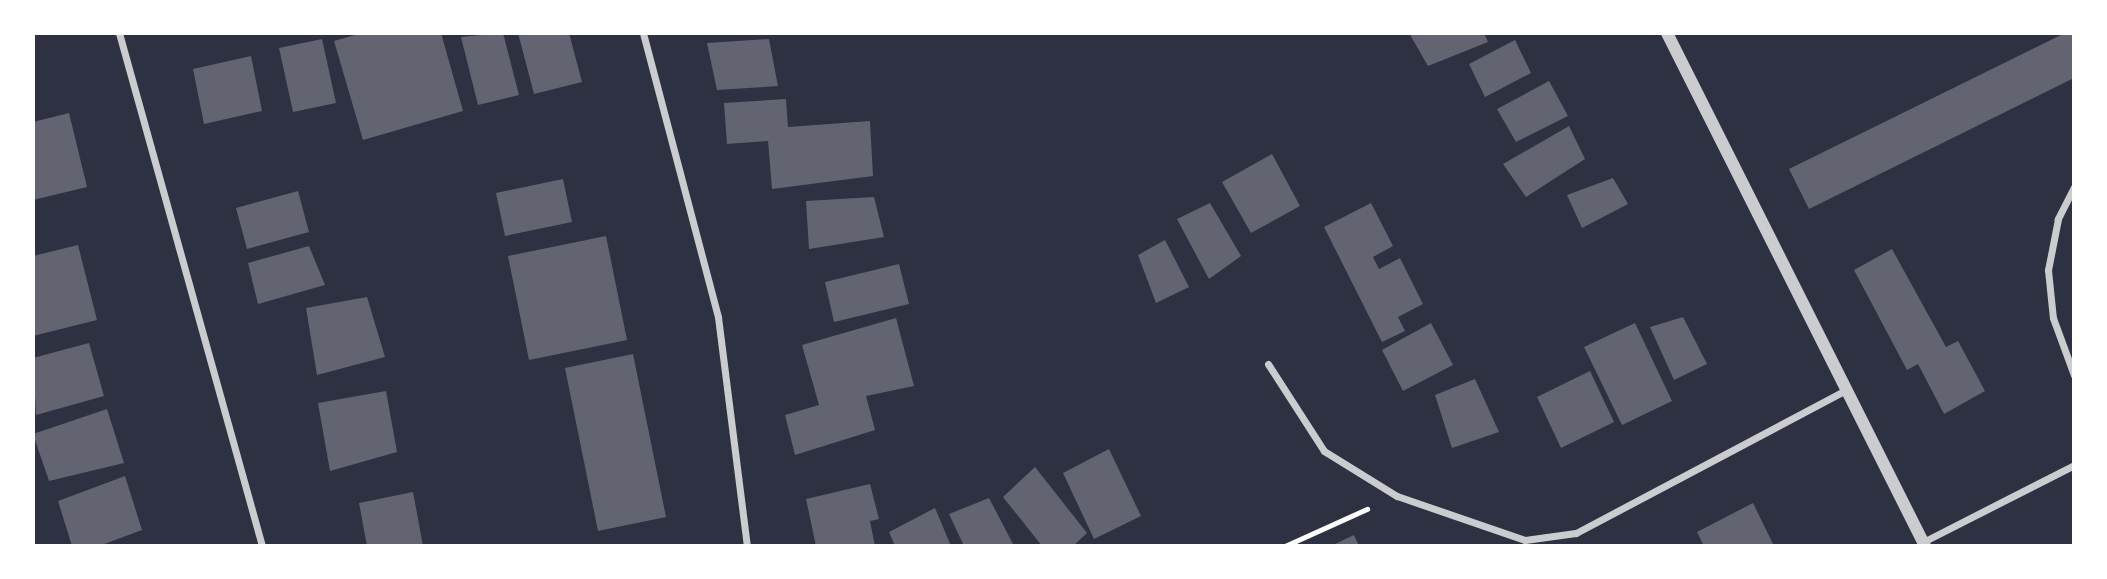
<!DOCTYPE html>
<style>
body{margin:0}
#map{position:relative;width:2107px;height:579px;overflow:hidden;background:#2d3142;font-family:"Alegreya Sans",sans-serif}
div>[style]{position:absolute}
[style*='--x']{left:calc(var(--x)*1px);top:calc(var(--y)*1px);width:calc(var(--w)*1px);rotate:calc(var(--a)*1deg)}
.building>*{inset:0;background:#626471}
.path>*{height:4.5px;margin:-2.25px;padding:0 2.25px;transform-origin:2.25px;border-radius:2.25px;background:#fff}
.minor>*{height:7px;margin:-3.5px;padding:0 3.5px;transform-origin:3.5px;border-radius:3.5px;background:#caccd0}
.tertiary>*{height:12px;margin:-6px;padding:0 6px;transform-origin:6px;border-radius:6px;background:#caccd0}
span{translate:-50% -50%;white-space:nowrap;text-align:center;line-height:1.15;-webkit-text-stroke:7px #fff;paint-order:stroke}
.frame{position:absolute;inset:0;border:35px solid #fff;pointer-events:none}
</style>
<div id="map">
<div class="building">
<div style="clip-path:polygon(362px 33px,441px 33px,463px 111px,363px 140px,334px 41px)"></div>
<div style="clip-path:polygon(503px 33px,519px 95px,478px 105px,461px 37px)"></div>
<div style="clip-path:polygon(518px 33px,569px 33px,582px 82px,534px 94px)"></div>
<div style="clip-path:polygon(1409px 33px,1484px 33px,1488px 42px,1428px 66px)"></div>
<div style="clip-path:polygon(2065px 33px,2074px 33px,2074px 78px,1809px 209px,1789px 169px)"></div>
<div style="clip-path:polygon(322px 39px,336px 103px,293px 112px,279px 48px)"></div>
<div style="clip-path:polygon(769px 39px,778px 86px,717px 90px,707px 43px)"></div>
<div style="clip-path:polygon(1515px 40px,1531px 73px,1485px 97px,1469px 64px)"></div>
<div style="clip-path:polygon(251px 56px,262px 111px,204px 124px,193px 69px)"></div>
<div style="clip-path:polygon(1549px 81px,1568px 116px,1516px 142px,1497px 109px)"></div>
<div style="clip-path:polygon(786px 99px,788px 127px,870px 121px,873px 176px,772px 189px,768px 141px,727px 144px,724px 103px)"></div>
<div style="clip-path:polygon(69px 113px,87px 187px,33px 200px,33px 122px)"></div>
<div style="clip-path:polygon(1569px 126px,1585px 159px,1526px 197px,1503px 164px)"></div>
<div style="clip-path:polygon(1272px 154px,1300px 206px,1251px 233px,1222px 182px)"></div>
<div style="clip-path:polygon(1613px 178px,1628px 204px,1582px 228px,1567px 195px)"></div>
<div style="clip-path:polygon(563px 179px,572px 222px,505px 236px,496px 193px)"></div>
<div style="clip-path:polygon(298px 191px,309px 232px,247px 249px,236px 208px)"></div>
<div style="clip-path:polygon(874px 197px,884px 237px,809px 249px,806px 201px)"></div>
<div style="clip-path:polygon(1210px 203px,1241px 256px,1209px 279px,1177px 219px)"></div>
<div style="clip-path:polygon(1371px 203px,1393px 246px,1373px 257px,1379px 269px,1400px 258px,1423px 304px,1398px 317px,1405px 331px,1382px 342px,1324px 227px)"></div>
<div style="clip-path:polygon(606px 236px,627px 340px,529px 360px,508px 256px)"></div>
<div style="clip-path:polygon(1165px 240px,1189px 287px,1156px 303px,1138px 255px)"></div>
<div style="clip-path:polygon(78px 245px,97px 320px,33px 336px,33px 256px)"></div>
<div style="clip-path:polygon(309px 246px,325px 285px,258px 304px,248px 263px)"></div>
<div style="clip-path:polygon(1892px 249px,1946px 347px,1958px 341px,1985px 391px,1944px 414px,1918px 364px,1907px 370px,1854px 270px)"></div>
<div style="clip-path:polygon(899px 264px,909px 304px,834px 322px,825px 282px)"></div>
<div style="clip-path:polygon(367px 297px,385px 357px,317px 375px,306px 308px)"></div>
<div style="clip-path:polygon(1683px 317px,1707px 364px,1674px 380px,1650px 327px)"></div>
<div style="clip-path:polygon(896px 318px,914px 386px,866px 396px,875px 430px,795px 455px,785px 415px,819px 405px,802px 345px)"></div>
<div style="clip-path:polygon(1431px 323px,1453px 365px,1403px 391px,1382px 350px)"></div>
<div style="clip-path:polygon(1635px 323px,1672px 401px,1622px 425px,1584px 347px)"></div>
<div style="clip-path:polygon(89px 343px,104px 396px,36px 415px,33px 358px)"></div>
<div style="clip-path:polygon(633px 354px,666px 517px,598px 531px,565px 368px)"></div>
<div style="clip-path:polygon(1590px 371px,1614px 422px,1561px 448px,1537px 397px)"></div>
<div style="clip-path:polygon(1475px 379px,1499px 432px,1452px 448px,1435px 395px)"></div>
<div style="clip-path:polygon(386px 391px,397px 452px,330px 471px,318px 403px)"></div>
<div style="clip-path:polygon(107px 409px,124px 463px,49px 481px,33px 434px)"></div>
<div style="clip-path:polygon(1109px 449px,1141px 516px,1094px 539px,1063px 473px)"></div>
<div style="clip-path:polygon(1035px 467px,1087px 533px,1073px 546px,1042px 546px,1003px 497px)"></div>
<div style="clip-path:polygon(125px 476px,142px 530px,99px 546px,72px 546px,58px 501px)"></div>
<div style="clip-path:polygon(870px 484px,879px 519px,870px 521px,875px 546px,816px 546px,806px 499px)"></div>
<div style="clip-path:polygon(413px 492px,423px 546px,367px 546px,359px 503px)"></div>
<div style="clip-path:polygon(989px 498px,1014px 546px,964px 546px,949px 514px)"></div>
<div style="clip-path:polygon(1753px 503px,1774px 546px,1704px 546px,1697px 532px)"></div>
<div style="clip-path:polygon(935px 508px,951px 546px,895px 546px,889px 532px)"></div>
<div style="clip-path:polygon(1354px 535px,1359px 546px,1331px 546px)"></div>
</div>
<div class="path">
<div style="--x:1285;--y:546;--w:90;--a:-24.3"></div>
</div>
<div class="minor">
<div style="--x:119;--y:33;--w:533;--a:74.42"></div>
<div style="--x:643;--y:33;--w:294;--a:75.2"></div>
<div style="--x:718;--y:317;--w:231;--a:82.8"></div>
<div style="--x:2074;--y:187;--w:36;--a:117"></div>
<div style="--x:2058;--y:219;--w:52;--a:101.1"></div>
<div style="--x:2048;--y:270;--w:48;--a:84.1"></div>
<div style="--x:2053;--y:318;--w:61;--a:69.8"></div>
<div style="--x:1268;--y:364;--w:103;--a:57.2"></div>
<div style="--x:1324;--y:451;--w:86;--a:31.7"></div>
<div style="--x:1397;--y:496;--w:135;--a:19"></div>
<div style="--x:1525;--y:540;--w:51;--a:-7.8"></div>
<div style="--x:1576;--y:533;--w:303;--a:-27.9"></div>
<div style="--x:1923;--y:542;--w:169;--a:-27"></div>
</div>
<div class="tertiary">
<div style="--x:1667;--y:33;--w:574;--a:63.3"></div>
</div>
<div class="frame"></div>
</div>
